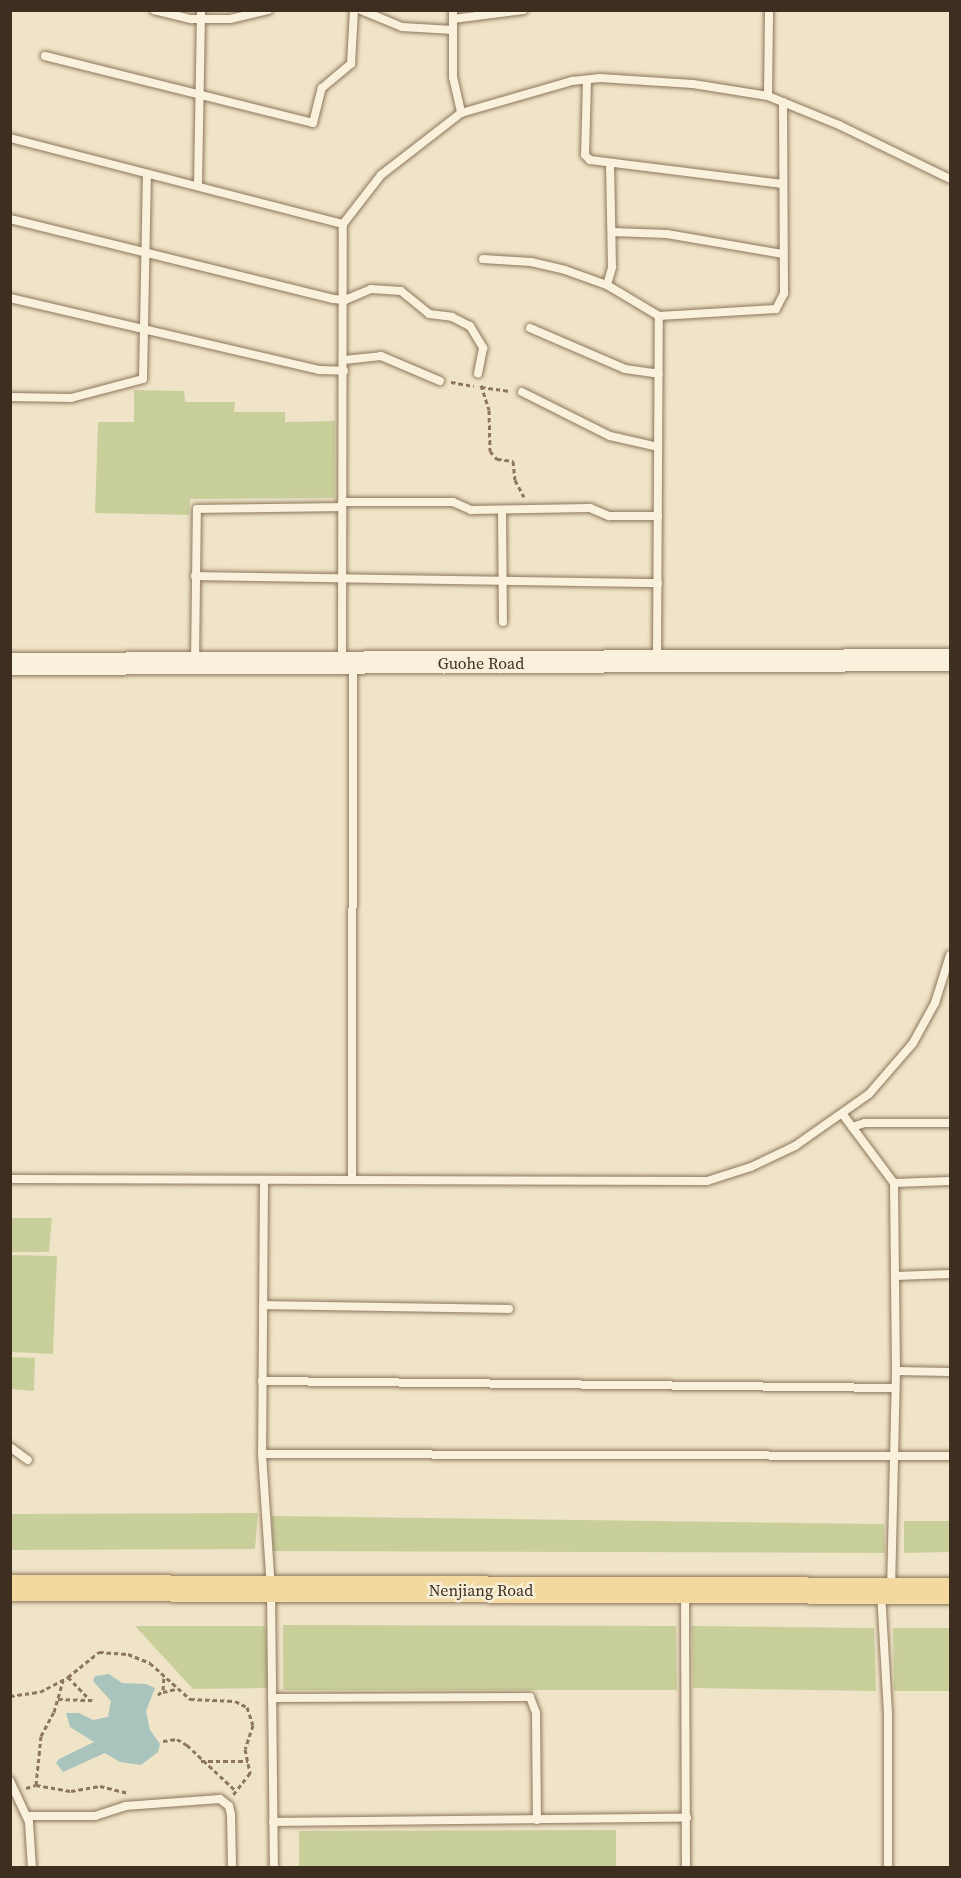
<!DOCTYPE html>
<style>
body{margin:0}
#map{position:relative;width:961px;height:1878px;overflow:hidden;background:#f0e4c8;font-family:"Source Serif 4",serif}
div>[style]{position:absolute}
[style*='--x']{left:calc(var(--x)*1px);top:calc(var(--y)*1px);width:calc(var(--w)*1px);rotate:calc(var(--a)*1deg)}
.green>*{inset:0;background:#c9cf9b}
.water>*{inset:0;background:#a9c4bc}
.path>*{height:3px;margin-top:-1.5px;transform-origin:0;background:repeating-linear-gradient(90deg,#8d765c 0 4.5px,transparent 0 7.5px)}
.roads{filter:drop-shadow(0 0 2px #8d765c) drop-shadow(0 0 2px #8d765c)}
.lane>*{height:8px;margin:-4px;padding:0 4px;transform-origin:4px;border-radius:4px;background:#faf1dc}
.secondary>*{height:22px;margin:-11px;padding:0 11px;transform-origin:11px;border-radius:11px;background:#faf1dc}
.primary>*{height:26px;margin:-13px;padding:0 13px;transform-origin:13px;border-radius:13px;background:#f3d9a0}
span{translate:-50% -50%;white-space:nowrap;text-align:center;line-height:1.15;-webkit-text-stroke:5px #f7eed8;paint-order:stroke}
.street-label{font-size:16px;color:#3d2e20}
.frame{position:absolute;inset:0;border:12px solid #3d2e20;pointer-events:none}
</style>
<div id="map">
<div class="green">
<div style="clip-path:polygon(134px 390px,184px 391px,185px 402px,235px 402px,234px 412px,285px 412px,285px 422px,335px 421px,335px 498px,190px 499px,189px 515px,95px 513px,98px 422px,134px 422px)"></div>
<div style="clip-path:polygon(11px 1218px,52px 1218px,49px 1252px,11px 1252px)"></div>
<div style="clip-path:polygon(10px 1255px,57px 1256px,53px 1354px,11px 1352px)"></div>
<div style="clip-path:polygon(11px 1357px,35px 1358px,34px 1391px,11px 1389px)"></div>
<div style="clip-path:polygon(258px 1513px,255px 1549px,11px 1550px,11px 1514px)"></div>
<div style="clip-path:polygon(272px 1516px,884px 1524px,885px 1553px,273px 1551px)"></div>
<div style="clip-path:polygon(904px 1521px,950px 1521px,950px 1552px,904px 1553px)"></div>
<div style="clip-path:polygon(283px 1625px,676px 1626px,677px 1690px,283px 1690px)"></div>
<div style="clip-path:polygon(135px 1626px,265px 1626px,269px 1688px,193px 1689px)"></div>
<div style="clip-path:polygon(692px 1626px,874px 1628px,876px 1691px,693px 1688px)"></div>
<div style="clip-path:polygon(893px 1628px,950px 1628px,950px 1691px,894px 1691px)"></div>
<div style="clip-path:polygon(616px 1830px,616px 1867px,299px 1867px,299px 1831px)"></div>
</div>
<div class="water">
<div style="clip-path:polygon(109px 1674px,122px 1683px,146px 1684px,155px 1688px,146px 1711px,150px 1730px,160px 1744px,158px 1752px,141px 1765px,120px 1762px,105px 1753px,63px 1772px,56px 1763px,59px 1759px,94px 1742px,70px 1727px,66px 1713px,79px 1713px,93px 1720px,108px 1717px,111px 1701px,93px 1681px,95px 1676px)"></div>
</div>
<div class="path">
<div style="--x:451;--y:382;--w:23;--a:10"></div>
<div style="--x:481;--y:385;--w:26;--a:72"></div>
<div style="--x:489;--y:410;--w:41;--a:88.6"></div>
<div style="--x:490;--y:451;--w:11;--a:49"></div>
<div style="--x:497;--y:459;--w:16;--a:7"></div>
<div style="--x:513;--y:461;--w:19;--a:84"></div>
<div style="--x:515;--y:480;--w:19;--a:62"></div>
<div style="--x:481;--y:387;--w:29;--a:8"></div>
<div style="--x:68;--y:1677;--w:29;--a:46"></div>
<div style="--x:163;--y:1692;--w:13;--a:-13"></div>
<div style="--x:158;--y:1695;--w:7;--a:-45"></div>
<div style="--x:163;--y:1690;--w:13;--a:-86"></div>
<div style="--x:10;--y:1696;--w:30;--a:-8"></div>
<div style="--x:40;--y:1692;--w:32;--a:-28"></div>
<div style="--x:68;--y:1677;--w:40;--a:-39"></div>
<div style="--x:99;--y:1652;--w:29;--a:4"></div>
<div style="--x:128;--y:1654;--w:24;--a:22"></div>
<div style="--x:150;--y:1663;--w:54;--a:42"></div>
<div style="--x:190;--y:1699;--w:45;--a:2.5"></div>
<div style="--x:235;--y:1701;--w:13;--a:27"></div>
<div style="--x:247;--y:1707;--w:19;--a:72"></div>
<div style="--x:253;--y:1725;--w:25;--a:108"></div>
<div style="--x:245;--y:1749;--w:25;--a:78"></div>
<div style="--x:250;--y:1773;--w:28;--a:128"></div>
<div style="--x:58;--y:1699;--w:37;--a:2"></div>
<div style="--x:163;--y:1741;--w:14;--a:-8"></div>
<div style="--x:177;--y:1739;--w:12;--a:31"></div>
<div style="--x:187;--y:1745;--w:66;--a:43.2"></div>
<div style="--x:201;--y:1761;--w:47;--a:0"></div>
<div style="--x:36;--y:1785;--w:49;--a:-84.2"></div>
<div style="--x:41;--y:1736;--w:27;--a:-62"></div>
<div style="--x:54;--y:1712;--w:33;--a:-74"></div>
<div style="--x:26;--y:1788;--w:10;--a:-17"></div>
<div style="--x:36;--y:1785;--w:36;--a:10"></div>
<div style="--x:71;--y:1791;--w:29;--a:-10"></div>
<div style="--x:100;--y:1786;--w:29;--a:14"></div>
</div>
<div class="roads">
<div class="lane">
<div style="--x:154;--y:10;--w:38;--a:14"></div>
<div style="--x:191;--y:19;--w:39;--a:0"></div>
<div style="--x:230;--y:19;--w:39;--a:-13"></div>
<div style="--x:361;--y:10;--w:44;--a:22.5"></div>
<div style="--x:402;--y:27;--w:51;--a:3.4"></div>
<div style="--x:453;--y:10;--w:67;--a:90"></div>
<div style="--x:453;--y:77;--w:37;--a:77"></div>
<div style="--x:453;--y:19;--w:71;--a:-7.3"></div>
<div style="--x:45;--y:56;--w:276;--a:14"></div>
<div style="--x:313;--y:123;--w:36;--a:-76"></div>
<div style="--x:322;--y:88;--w:38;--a:-40"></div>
<div style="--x:351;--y:64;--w:54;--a:-86.8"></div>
<div style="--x:587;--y:80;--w:75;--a:91.5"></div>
<div style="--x:585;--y:155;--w:7;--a:45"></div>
<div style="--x:590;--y:160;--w:194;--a:7.1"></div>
<div style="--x:768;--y:96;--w:86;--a:-89.3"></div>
<div style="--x:10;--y:138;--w:344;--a:14.5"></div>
<div style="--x:198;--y:185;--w:175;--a:-89"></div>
<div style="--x:10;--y:219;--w:333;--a:13.9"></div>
<div style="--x:333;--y:299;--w:12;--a:5"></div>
<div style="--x:345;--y:300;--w:28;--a:-23"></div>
<div style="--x:371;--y:289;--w:30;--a:4"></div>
<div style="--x:401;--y:291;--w:36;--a:39"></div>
<div style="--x:429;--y:314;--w:23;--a:7"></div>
<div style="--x:452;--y:317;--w:20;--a:27"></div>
<div style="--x:470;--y:326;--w:26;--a:59"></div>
<div style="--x:483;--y:348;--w:26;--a:101"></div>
<div style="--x:612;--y:232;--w:55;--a:2.1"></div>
<div style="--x:667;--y:234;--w:118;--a:9.8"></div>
<div style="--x:483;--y:259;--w:48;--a:3.6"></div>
<div style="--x:531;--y:262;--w:35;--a:13"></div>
<div style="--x:565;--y:270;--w:45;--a:19.7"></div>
<div style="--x:607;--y:285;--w:61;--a:30.8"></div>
<div style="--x:659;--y:316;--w:117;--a:-3.4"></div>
<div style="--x:776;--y:309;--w:18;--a:-63"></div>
<div style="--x:784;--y:293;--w:191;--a:-90.3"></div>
<div style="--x:607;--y:285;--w:19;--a:-74"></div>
<div style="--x:612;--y:267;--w:104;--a:-91.1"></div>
<div style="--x:10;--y:298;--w:317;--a:13.1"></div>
<div style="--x:319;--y:370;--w:25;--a:2"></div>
<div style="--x:530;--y:328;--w:103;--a:23.3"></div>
<div style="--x:625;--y:369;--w:34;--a:8"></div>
<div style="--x:344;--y:360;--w:37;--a:-6"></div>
<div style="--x:381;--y:356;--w:64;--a:23"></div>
<div style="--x:522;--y:392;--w:98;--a:26.6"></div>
<div style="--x:610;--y:436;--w:49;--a:12.9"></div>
<div style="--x:10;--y:397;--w:61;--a:0.9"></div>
<div style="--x:71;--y:398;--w:74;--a:-14.8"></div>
<div style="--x:143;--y:379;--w:205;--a:-88.9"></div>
<div style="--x:342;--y:502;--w:111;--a:0"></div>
<div style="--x:453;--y:502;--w:20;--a:24"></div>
<div style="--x:471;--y:510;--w:119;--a:-1"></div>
<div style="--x:590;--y:508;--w:21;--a:23"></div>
<div style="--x:609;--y:516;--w:49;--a:0"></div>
<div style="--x:502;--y:511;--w:111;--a:89.5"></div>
<div style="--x:195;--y:576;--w:463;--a:0.9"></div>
<div style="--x:342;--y:660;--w:436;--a:-89.9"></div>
<div style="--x:343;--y:224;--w:62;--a:-52.2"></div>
<div style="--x:381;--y:175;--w:101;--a:-37.8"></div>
<div style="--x:461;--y:113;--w:116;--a:-16.1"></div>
<div style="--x:572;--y:81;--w:28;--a:-6"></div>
<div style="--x:600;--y:78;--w:93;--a:3.7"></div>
<div style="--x:693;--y:84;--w:76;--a:9.1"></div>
<div style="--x:768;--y:96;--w:77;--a:22.2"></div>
<div style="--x:839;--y:125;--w:123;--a:25.9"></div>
<div style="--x:657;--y:661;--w:345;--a:-89.7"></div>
<div style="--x:195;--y:663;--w:154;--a:-89.3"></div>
<div style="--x:197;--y:509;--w:145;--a:-0.8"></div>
<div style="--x:844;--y:1116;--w:84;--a:53.3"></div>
<div style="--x:894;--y:1183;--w:188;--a:89.4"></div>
<div style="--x:896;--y:1371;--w:216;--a:91.3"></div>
<div style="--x:852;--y:1127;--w:14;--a:-17"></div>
<div style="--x:865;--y:1123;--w:85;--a:0"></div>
<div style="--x:10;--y:1179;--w:697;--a:0.16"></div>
<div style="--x:707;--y:1181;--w:46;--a:-17.7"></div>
<div style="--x:751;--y:1167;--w:49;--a:-25.5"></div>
<div style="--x:795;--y:1146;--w:90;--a:-35.1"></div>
<div style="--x:869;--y:1094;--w:67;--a:-49.2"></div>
<div style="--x:913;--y:1043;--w:46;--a:-61.2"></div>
<div style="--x:935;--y:1003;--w:50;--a:-72.6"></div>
<div style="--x:352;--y:1179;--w:515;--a:-89.89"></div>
<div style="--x:264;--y:1180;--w:274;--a:90.4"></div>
<div style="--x:262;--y:1454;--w:136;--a:86.2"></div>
<div style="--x:271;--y:1590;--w:278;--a:89.4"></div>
<div style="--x:894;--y:1183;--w:56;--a:-2"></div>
<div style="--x:895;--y:1276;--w:55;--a:-2.1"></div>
<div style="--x:263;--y:1305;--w:246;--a:0.9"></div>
<div style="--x:896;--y:1371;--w:54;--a:1.1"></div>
<div style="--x:262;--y:1381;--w:633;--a:0.63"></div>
<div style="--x:10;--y:1447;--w:22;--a:36"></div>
<div style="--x:262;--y:1454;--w:688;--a:0.17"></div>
<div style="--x:881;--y:1592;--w:122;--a:86.7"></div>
<div style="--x:888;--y:1714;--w:154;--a:90"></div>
<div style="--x:685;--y:1593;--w:275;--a:89.8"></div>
<div style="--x:272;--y:1698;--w:258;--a:-0.2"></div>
<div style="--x:530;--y:1697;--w:17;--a:69"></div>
<div style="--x:536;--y:1713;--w:107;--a:89.5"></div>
<div style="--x:10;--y:1781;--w:45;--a:65.1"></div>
<div style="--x:29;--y:1822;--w:46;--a:86.3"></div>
<div style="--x:27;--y:1816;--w:68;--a:0"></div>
<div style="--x:95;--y:1816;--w:32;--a:-18"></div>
<div style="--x:125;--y:1806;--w:95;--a:-4.2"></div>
<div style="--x:220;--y:1799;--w:11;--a:38"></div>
<div style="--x:229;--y:1806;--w:9;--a:77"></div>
<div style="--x:231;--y:1815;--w:53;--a:88.9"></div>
<div style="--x:273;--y:1822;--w:414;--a:-0.6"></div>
</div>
<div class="secondary">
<div style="--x:10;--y:664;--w:940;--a:-0.24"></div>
</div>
<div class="primary">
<div style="--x:10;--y:1588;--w:940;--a:0.18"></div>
</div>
</div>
<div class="street-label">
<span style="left:481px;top:663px">Guohe Road</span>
<span style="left:481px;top:1590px">Nenjiang Road</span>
</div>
<div class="frame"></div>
</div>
